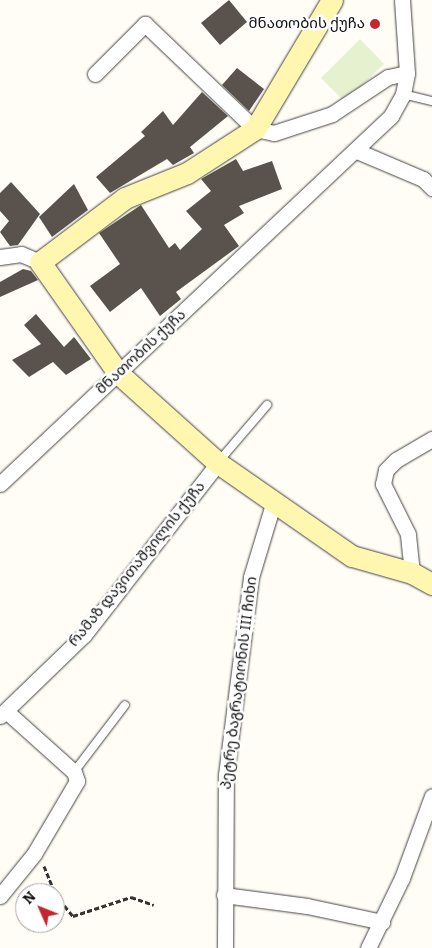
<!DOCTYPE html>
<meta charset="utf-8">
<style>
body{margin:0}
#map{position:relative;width:432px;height:948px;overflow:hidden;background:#fffdf5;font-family:Bitter,"Noto Sans Georgian",serif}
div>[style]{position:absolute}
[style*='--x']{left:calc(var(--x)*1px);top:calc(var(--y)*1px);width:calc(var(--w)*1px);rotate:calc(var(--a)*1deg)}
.pitch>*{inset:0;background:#e6f2cf}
.building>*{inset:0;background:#5a524d}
.path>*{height:3px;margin-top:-1.5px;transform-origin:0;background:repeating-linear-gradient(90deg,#333 0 5px,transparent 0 7.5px)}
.roads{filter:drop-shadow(0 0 1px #444) drop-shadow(0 0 1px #444)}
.lane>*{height:8px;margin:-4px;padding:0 4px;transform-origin:4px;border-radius:4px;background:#fff}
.street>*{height:15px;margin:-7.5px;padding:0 7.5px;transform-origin:7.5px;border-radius:7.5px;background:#fff}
.secondary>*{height:21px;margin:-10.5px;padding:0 10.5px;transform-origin:10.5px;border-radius:10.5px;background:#fff6b0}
.dots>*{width:14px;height:14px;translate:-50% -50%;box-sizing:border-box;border:2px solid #fff;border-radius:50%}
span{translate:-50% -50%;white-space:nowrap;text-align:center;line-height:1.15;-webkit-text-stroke:5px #fff;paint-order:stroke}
.poi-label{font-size:15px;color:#111}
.right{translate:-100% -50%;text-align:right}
.street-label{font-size:15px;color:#111}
.north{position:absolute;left:15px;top:883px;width:50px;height:50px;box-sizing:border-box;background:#fff;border:1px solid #a0a0a0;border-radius:50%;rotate:314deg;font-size:14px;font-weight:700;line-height:20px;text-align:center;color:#111}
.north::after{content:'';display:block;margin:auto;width:18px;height:22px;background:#c4262e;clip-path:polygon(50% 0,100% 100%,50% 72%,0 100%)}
</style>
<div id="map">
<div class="pitch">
<div style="clip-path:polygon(360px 39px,384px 64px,345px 102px,321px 78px)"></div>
</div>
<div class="building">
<div style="clip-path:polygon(229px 0,247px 22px,220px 45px,201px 23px)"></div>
<div style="clip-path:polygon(237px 68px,264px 89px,249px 111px,222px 85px)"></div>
<div style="clip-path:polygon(202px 92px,228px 116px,190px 147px,194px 153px,173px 165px,167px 159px,110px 193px,96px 177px,145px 136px,141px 132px,163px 111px,173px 125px)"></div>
<div style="clip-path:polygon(236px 159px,243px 171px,272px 161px,282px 189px,239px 206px,244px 213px,224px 225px,239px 246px,176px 292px,181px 299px,160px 316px,141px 288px,110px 312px,90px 286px,120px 264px,99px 233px,141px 205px,169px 248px,175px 243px,180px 250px,202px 229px,186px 211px,211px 191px,201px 179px)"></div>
<div style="clip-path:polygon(11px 182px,40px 214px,18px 245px,10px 246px,0 232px,9px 221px,0 211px,0 193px)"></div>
<div style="clip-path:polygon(74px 184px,88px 210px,52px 237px,39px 217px)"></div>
<div style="clip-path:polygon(23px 269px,31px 271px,38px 280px,0 297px,0 282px)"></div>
<div style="clip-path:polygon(36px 314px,64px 347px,74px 337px,91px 359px,66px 375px,53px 362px,29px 377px,12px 360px,41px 344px,24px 325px)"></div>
</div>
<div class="path">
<div style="--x:44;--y:866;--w:29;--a:68"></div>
<div style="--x:55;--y:894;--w:28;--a:51"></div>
<div style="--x:73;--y:916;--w:61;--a:-18.1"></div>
<div style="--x:131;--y:897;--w:24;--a:19"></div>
</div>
<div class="roads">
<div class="lane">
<div style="--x:403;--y:94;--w:30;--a:14"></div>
<div style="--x:219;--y:461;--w:74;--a:-49.4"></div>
<div style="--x:74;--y:772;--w:84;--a:-52.7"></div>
</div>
<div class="street">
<div style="--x:95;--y:74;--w:71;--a:-45"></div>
<div style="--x:145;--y:24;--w:152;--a:43.7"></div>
<div style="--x:255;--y:129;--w:19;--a:12"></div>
<div style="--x:274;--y:133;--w:61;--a:-18.1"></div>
<div style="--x:332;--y:114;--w:67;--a:-33.5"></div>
<div style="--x:388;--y:77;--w:19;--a:-12"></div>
<div style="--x:357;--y:151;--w:72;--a:23"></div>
<div style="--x:423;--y:179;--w:13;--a:45"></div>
<div style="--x:0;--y:257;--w:21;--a:-8"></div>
<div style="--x:21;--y:254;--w:21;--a:23"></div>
<div style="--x:0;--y:484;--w:537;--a:-43.26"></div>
<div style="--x:391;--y:116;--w:25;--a:-61"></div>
<div style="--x:403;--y:94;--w:21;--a:-79"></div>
<div style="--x:407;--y:73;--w:73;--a:-93.9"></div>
<div style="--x:412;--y:573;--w:39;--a:-96"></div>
<div style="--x:408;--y:534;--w:56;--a:-116.6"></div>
<div style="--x:383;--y:484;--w:14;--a:-78"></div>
<div style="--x:386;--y:470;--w:14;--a:-45"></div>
<div style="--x:396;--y:460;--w:42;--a:-30.3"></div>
<div style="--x:0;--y:716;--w:117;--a:-44"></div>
<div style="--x:84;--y:635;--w:218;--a:-52.1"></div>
<div style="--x:224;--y:895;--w:84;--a:7.5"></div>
<div style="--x:307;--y:906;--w:77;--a:12"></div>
<div style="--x:0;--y:896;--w:54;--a:-51"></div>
<div style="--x:34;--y:854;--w:85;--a:-59.5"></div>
<div style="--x:77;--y:781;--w:9;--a:-108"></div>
<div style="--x:74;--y:772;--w:91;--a:-138.1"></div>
<div style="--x:225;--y:948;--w:173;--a:-89.7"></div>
<div style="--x:226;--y:775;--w:200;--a:-82.8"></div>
<div style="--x:251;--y:577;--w:76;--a:-73.2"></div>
<div style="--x:368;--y:948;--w:78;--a:-64.1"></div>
<div style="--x:402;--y:878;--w:87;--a:-69.9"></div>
</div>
<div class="secondary">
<div style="--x:332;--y:0;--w:150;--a:120.8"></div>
<div style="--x:255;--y:129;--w:81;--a:147.1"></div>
<div style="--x:187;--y:173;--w:67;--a:158"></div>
<div style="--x:125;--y:198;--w:106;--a:143"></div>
<div style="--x:40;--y:262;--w:136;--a:54.9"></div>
<div style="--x:118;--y:373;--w:135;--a:42"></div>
<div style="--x:218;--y:463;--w:163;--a:34.8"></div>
<div style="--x:352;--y:556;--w:62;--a:15.8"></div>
<div style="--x:412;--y:573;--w:23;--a:29"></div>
</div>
</div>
<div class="dots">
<div style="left:375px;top:24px;background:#c4262e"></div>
</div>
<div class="poi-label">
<span class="right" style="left:365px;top:24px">მნათობის ქუჩა</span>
</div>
<div class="street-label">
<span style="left:141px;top:352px;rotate:-43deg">მნათობის ქუჩა</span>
<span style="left:137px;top:564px;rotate:-51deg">რამაზ დავითაშვილის ქუჩა</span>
<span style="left:239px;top:683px;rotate:-83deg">პეტრე ბაგრატიონის III ჩიხი</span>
</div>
<div class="north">N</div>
</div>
